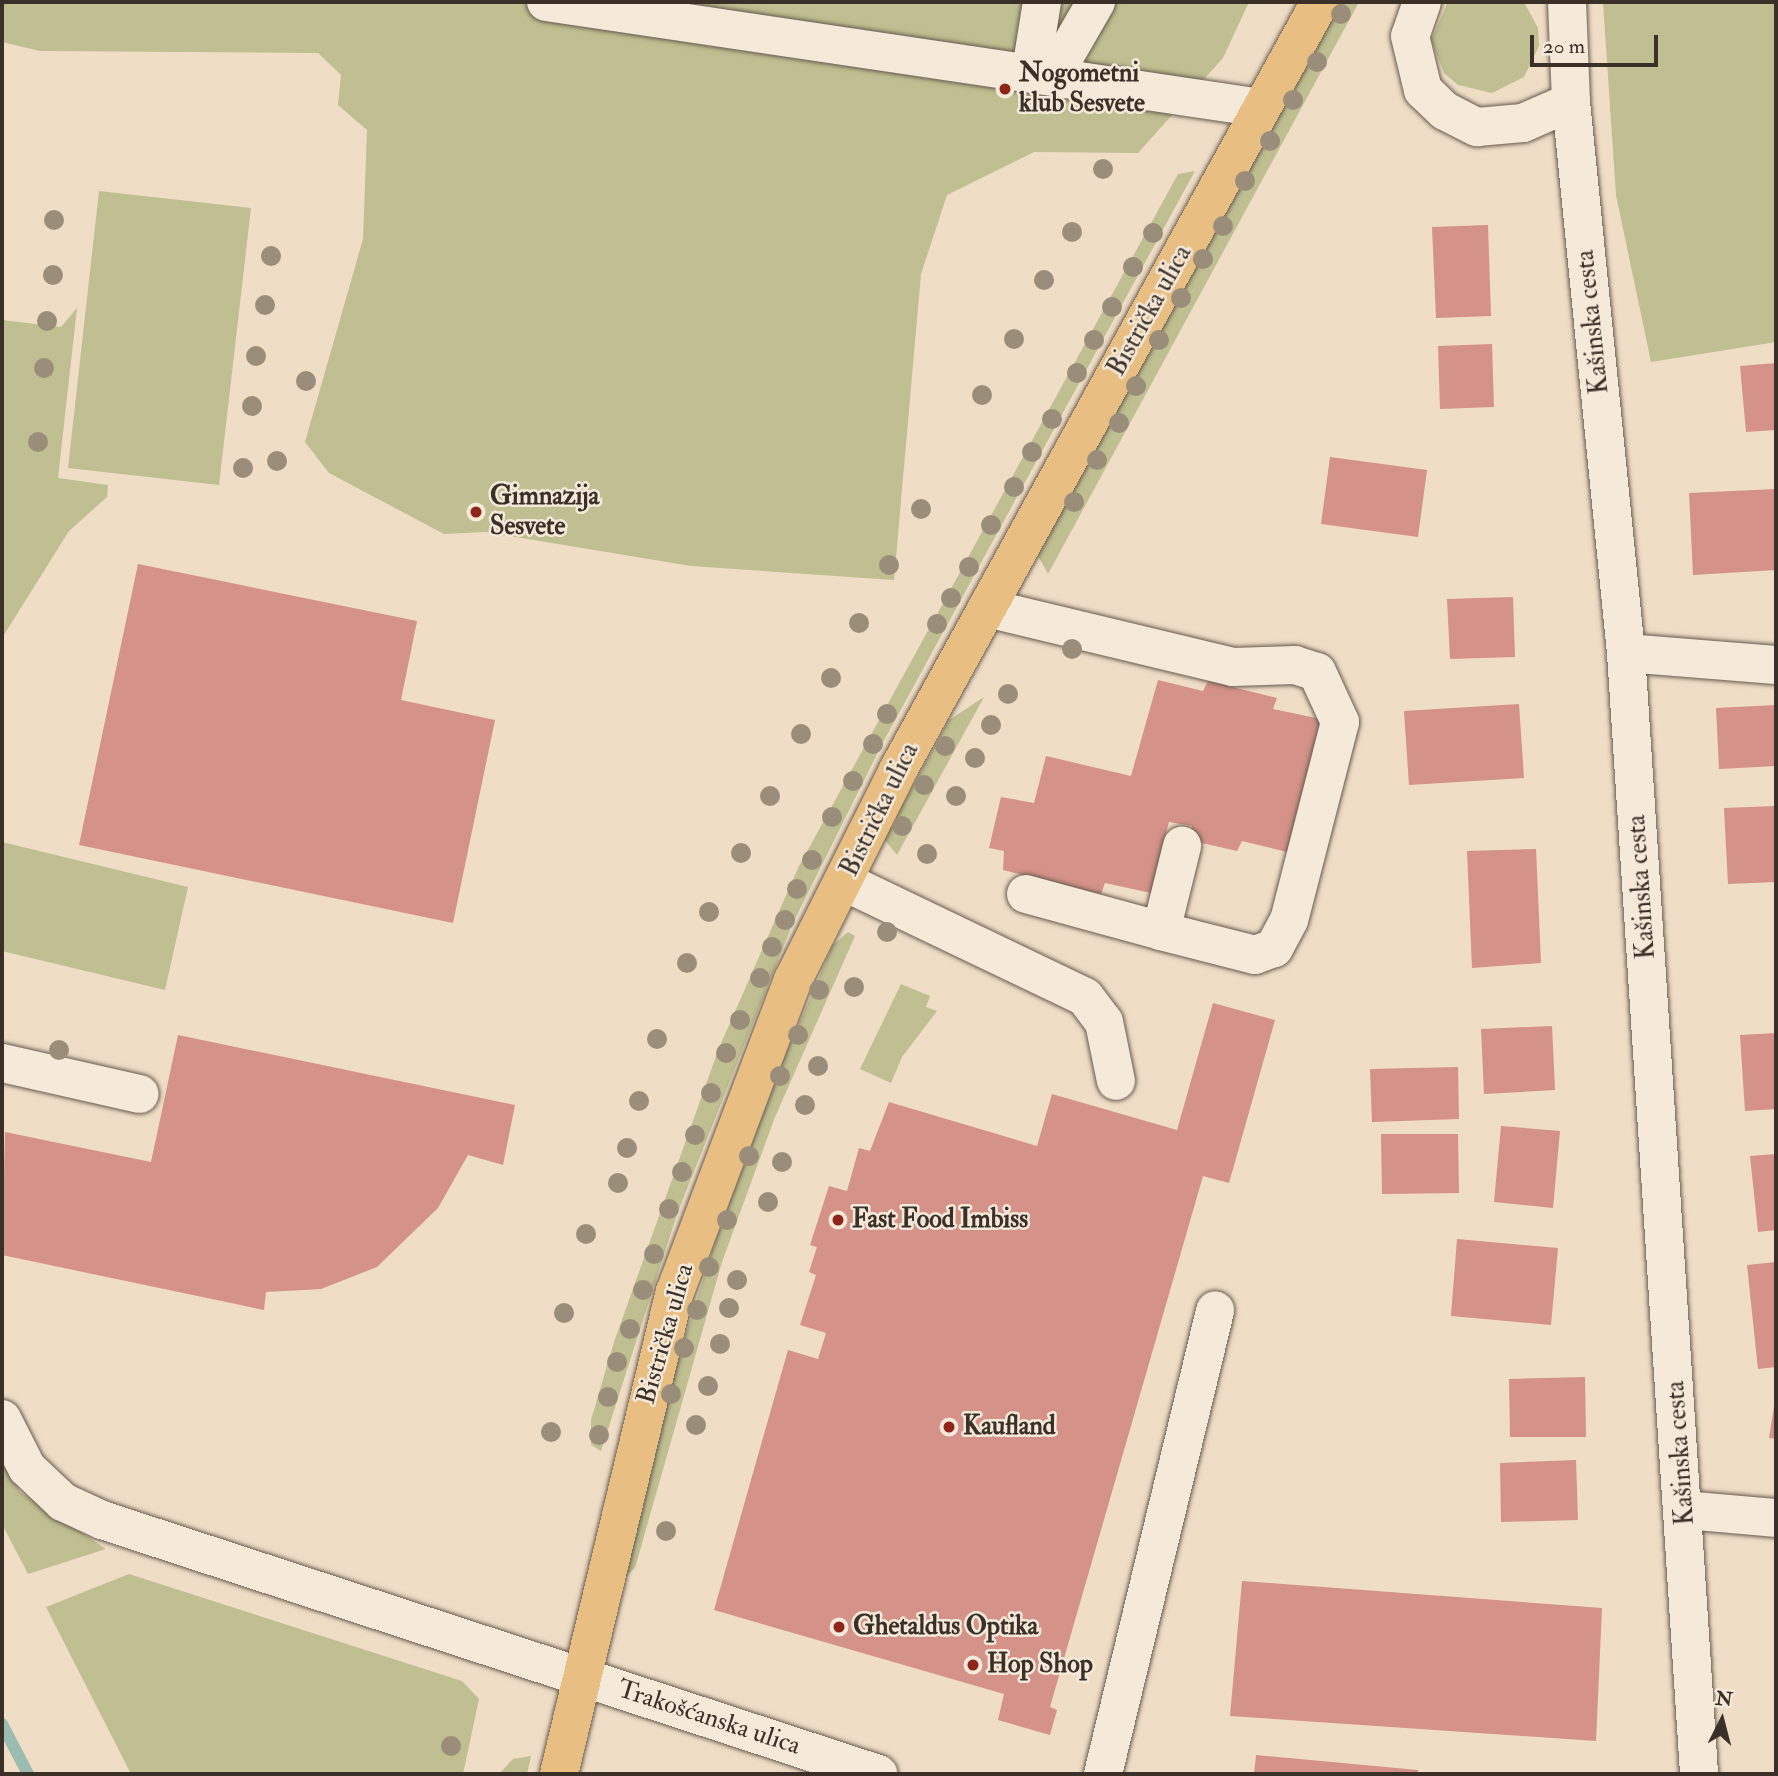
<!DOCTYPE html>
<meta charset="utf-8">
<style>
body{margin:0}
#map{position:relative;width:1778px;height:1776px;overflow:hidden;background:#efddc6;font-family:"IM FELL Double Pica",serif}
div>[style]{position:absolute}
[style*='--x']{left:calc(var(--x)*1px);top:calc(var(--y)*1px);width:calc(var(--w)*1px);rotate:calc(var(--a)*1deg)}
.green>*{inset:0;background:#bfbf91}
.stream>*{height:12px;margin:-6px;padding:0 6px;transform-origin:6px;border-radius:6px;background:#9abcb1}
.building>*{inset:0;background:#d49288}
.roads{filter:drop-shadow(0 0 2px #675b4f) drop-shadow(0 0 2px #675b4f)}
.minor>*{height:38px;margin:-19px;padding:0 19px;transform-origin:19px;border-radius:19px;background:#f5e9da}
.major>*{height:38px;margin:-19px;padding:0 19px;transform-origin:19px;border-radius:19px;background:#e8be83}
.trees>*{width:20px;height:20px;margin:-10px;border-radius:50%;background:#9a8e7a}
.dots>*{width:19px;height:19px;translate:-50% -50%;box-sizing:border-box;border:4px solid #f5e9da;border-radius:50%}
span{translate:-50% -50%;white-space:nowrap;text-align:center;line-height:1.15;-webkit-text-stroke:5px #f5e9da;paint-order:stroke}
.poi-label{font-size:26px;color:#3a3027;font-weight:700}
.left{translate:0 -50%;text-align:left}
.street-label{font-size:26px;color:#3a3027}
.frame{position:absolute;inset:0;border:4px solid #3a3027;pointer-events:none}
.north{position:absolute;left:1687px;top:1685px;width:70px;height:70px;-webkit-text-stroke:5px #f5e9da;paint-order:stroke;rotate:6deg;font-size:19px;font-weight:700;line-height:28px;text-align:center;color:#3a3027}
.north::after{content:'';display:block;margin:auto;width:24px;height:32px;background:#3a3027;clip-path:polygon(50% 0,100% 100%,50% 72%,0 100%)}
.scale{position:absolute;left:1530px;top:35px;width:128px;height:32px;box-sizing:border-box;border:4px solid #3a3027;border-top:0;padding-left:9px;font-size:21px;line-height:24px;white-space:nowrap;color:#3a3027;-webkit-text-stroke:5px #f5e9da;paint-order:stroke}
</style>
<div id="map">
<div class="green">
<div style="clip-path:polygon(2px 2px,1249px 2px,1223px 58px,1138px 153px,1034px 152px,947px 195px,921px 274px,894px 580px,691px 566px,485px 532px,444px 534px,329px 473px,305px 442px,363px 239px,367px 130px,338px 105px,341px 75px,318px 53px,40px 51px,2px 42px)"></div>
<div style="clip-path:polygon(1332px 2px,1359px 2px,1048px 574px,1036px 552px)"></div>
<div style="clip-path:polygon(1448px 2px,1524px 2px,1538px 28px,1539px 46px,1524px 77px,1492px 93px,1458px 85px,1444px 73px,1431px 40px)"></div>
<div style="clip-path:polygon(1603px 2px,1776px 2px,1776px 342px,1651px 362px,1616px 195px)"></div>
<div style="clip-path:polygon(1195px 171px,881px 746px,792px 925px,677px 1214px,601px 1451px,591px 1445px,591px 1420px,614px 1342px,719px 1048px,798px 868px,1178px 174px)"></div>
<div style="clip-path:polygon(99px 191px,251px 208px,219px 485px,68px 468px)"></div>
<div style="clip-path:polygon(77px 308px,58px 478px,108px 485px,107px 497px,69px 531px,2px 638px,2px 320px,61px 327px)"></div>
<div style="clip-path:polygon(984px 697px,897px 855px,884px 839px,949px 720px)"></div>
<div style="clip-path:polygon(2px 842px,188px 887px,165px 990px,2px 951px)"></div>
<div style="clip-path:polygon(848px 932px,855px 936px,775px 1117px,722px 1262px,635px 1568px,625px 1577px,678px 1359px,715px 1242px,782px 1063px,833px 945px)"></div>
<div style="clip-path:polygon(901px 984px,930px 996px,926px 1007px,937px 1011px,902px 1057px,891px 1083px,860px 1069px)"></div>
<div style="clip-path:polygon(2px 1459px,20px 1492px,106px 1549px,28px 1574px,2px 1524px)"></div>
<div style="clip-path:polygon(129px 1574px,462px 1681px,479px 1699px,463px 1774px,131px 1774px,46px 1607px)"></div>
<div style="clip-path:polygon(531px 1756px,527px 1774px,499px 1774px,513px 1759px)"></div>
</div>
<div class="stream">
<div style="--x:2;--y:1724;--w:56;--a:62.5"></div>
</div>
<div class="building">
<div style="clip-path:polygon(1488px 225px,1491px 316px,1436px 318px,1432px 227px)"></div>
<div style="clip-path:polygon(1492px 344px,1494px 407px,1440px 409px,1438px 346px)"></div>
<div style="clip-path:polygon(1776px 363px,1776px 430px,1746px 432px,1740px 366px)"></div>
<div style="clip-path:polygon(1330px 457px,1427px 470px,1418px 537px,1321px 524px)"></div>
<div style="clip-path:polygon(1776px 489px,1776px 570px,1693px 575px,1689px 493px)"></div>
<div style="clip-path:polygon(138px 564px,417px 621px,401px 700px,495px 720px,453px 923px,79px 845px)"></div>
<div style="clip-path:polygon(1513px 597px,1515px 657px,1450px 659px,1447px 599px)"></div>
<div style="clip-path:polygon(1158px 680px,1203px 691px,1208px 681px,1277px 698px,1273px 709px,1321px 719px,1287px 852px,1242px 841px,1237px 851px,1189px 840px,1192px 826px,1169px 822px,1151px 893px,1105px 883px,1101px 894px,1003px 870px,1004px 851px,989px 848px,1001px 797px,1034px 803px,1046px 756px,1131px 776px)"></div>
<div style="clip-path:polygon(1519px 704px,1524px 778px,1409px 785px,1404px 711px)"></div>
<div style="clip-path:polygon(1776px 705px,1776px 766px,1719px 769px,1716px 708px)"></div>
<div style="clip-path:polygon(1776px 806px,1776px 882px,1728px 884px,1724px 808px)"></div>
<div style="clip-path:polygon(1536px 849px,1541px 963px,1472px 968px,1467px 851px)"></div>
<div style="clip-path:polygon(1213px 1003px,1275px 1020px,1229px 1183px,1203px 1176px,1050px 1707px,1057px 1710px,1050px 1735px,998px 1720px,1004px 1694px,714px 1610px,788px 1350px,818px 1359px,826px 1333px,800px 1325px,816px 1275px,809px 1272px,817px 1247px,810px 1245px,829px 1186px,847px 1191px,859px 1148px,870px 1151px,889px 1102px,1037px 1146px,1052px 1094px,1177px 1130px)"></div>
<div style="clip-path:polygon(1552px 1026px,1555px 1090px,1484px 1094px,1481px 1029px)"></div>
<div style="clip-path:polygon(1776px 1033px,1776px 1109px,1745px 1111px,1740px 1035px)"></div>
<div style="clip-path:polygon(178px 1035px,515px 1105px,503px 1165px,468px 1155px,438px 1208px,377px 1267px,321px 1289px,266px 1292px,264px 1310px,2px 1255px,5px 1132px,151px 1162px)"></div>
<div style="clip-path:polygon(1458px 1067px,1459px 1119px,1372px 1122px,1370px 1069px)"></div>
<div style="clip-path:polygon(1501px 1126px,1560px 1131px,1553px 1208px,1494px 1202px)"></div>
<div style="clip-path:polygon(1381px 1134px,1458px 1134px,1459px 1193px,1382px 1194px)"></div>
<div style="clip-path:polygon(1776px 1154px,1776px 1230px,1758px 1232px,1750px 1156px)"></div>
<div style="clip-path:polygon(1457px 1239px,1558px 1248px,1551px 1325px,1451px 1316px)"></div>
<div style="clip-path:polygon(1776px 1262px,1776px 1367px,1758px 1369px,1747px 1265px)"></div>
<div style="clip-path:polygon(1585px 1377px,1586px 1437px,1510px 1437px,1509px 1379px)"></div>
<div style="clip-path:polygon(1775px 1400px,1776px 1400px,1776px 1439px,1769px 1438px)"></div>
<div style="clip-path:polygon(1576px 1460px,1578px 1520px,1501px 1522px,1500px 1463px)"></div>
<div style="clip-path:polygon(1242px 1581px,1602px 1608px,1596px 1741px,1230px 1716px)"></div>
<div style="clip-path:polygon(1256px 1755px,1418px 1770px,1418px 1774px,1254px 1774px)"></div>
</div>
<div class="roads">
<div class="minor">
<div style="--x:546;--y:2;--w:723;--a:8.43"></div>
<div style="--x:1422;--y:2;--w:36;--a:109"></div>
<div style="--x:1410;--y:36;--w:56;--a:76.5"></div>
<div style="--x:1423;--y:90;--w:30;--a:44"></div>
<div style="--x:1445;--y:111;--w:36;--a:27"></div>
<div style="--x:1477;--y:127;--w:46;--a:-5"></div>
<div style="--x:1523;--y:123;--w:52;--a:-23.6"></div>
<div style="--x:1567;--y:2;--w:100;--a:87.7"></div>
<div style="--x:1571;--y:102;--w:554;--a:84.3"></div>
<div style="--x:1626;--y:653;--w:1123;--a:86.27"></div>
<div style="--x:1031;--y:70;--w:69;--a:-80.8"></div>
<div style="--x:1055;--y:73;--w:82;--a:-60"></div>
<div style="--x:987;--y:608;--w:253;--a:13.5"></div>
<div style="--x:1233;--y:667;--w:62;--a:-1.8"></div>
<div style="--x:1295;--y:665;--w:23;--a:18"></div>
<div style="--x:1317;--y:672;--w:55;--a:65.3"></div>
<div style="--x:1340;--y:722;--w:204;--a:104.4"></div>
<div style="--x:1289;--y:920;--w:32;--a:118"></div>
<div style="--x:1274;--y:948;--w:20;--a:160"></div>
<div style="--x:1255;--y:955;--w:97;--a:-165.7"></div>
<div style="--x:1161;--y:931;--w:88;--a:-76.1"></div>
<div style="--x:1626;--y:653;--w:150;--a:4.6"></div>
<div style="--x:845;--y:882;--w:266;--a:25.6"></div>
<div style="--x:1085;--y:997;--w:31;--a:53"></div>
<div style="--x:1104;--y:1022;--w:60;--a:78.5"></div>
<div style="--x:1026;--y:894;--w:140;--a:15.3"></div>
<div style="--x:2;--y:1063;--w:141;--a:12.7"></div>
<div style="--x:2;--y:1419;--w:55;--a:63"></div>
<div style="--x:27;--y:1468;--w:50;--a:43.4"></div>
<div style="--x:63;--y:1502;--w:43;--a:24.8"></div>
<div style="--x:102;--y:1520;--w:817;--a:18.12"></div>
<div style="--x:1685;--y:1510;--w:91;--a:5"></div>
<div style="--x:1103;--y:1774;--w:477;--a:-76.4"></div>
</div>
<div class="major">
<div style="--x:559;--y:1774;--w:496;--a:-76.5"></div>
<div style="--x:675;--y:1292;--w:334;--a:-69.3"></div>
<div style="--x:793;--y:980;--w:235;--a:-63.4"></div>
<div style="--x:898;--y:770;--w:876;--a:-61.21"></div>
</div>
</div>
<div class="trees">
<div style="left:1341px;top:14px"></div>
<div style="left:1317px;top:62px"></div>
<div style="left:1293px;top:100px"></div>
<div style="left:1270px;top:141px"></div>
<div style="left:1103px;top:169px"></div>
<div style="left:1245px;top:181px"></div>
<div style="left:54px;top:220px"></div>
<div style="left:1223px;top:226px"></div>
<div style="left:1072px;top:232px"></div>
<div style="left:1153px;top:233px"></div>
<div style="left:271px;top:256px"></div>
<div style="left:1203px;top:259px"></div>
<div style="left:1133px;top:267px"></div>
<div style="left:53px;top:275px"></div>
<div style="left:1044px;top:280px"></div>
<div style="left:1181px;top:298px"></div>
<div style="left:265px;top:305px"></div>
<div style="left:1112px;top:307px"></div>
<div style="left:47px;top:321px"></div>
<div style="left:1014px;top:339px"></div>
<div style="left:1094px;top:340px"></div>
<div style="left:1159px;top:340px"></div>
<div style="left:256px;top:356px"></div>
<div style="left:44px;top:368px"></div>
<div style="left:1077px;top:373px"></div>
<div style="left:306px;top:381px"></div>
<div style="left:1136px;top:386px"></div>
<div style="left:982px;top:395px"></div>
<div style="left:252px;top:406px"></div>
<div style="left:1052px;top:419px"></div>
<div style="left:1119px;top:423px"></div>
<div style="left:38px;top:442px"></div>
<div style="left:1032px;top:452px"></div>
<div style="left:1097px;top:460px"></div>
<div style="left:277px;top:461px"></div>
<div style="left:243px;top:468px"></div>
<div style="left:1014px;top:487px"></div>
<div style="left:1074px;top:502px"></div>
<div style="left:921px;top:509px"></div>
<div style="left:991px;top:525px"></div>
<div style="left:889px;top:565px"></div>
<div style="left:969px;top:567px"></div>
<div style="left:951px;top:598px"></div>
<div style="left:859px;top:623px"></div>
<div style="left:937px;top:624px"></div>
<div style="left:1072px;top:649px"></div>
<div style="left:831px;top:678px"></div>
<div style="left:1008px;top:694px"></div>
<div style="left:887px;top:714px"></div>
<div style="left:991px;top:725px"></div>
<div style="left:801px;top:734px"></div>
<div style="left:873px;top:744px"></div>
<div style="left:945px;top:746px"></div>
<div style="left:975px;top:758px"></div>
<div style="left:853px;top:781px"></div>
<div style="left:924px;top:785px"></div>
<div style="left:770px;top:796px"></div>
<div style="left:956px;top:796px"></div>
<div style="left:832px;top:817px"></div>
<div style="left:902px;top:826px"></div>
<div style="left:741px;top:853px"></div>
<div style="left:927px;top:854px"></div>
<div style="left:812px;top:860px"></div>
<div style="left:797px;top:889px"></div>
<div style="left:709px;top:912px"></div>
<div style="left:785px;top:920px"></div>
<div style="left:887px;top:932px"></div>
<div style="left:772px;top:947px"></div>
<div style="left:687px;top:963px"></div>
<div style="left:760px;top:978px"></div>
<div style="left:854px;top:987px"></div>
<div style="left:819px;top:990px"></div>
<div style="left:740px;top:1020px"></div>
<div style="left:798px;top:1035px"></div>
<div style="left:657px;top:1039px"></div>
<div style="left:59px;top:1050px"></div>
<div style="left:726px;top:1053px"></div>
<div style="left:818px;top:1066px"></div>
<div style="left:780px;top:1076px"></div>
<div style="left:711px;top:1093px"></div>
<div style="left:639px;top:1101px"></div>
<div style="left:805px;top:1105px"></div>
<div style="left:695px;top:1135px"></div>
<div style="left:627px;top:1148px"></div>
<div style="left:749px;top:1156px"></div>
<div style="left:782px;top:1162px"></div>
<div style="left:682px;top:1172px"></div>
<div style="left:618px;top:1183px"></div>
<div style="left:768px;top:1202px"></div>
<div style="left:669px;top:1209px"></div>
<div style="left:727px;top:1220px"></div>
<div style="left:586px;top:1234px"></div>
<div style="left:654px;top:1254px"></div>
<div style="left:709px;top:1267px"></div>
<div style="left:737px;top:1280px"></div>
<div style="left:643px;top:1290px"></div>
<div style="left:729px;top:1308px"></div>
<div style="left:697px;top:1310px"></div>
<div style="left:564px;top:1313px"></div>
<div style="left:630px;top:1329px"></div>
<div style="left:720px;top:1344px"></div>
<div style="left:684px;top:1348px"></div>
<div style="left:617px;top:1362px"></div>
<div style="left:708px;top:1386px"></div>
<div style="left:671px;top:1394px"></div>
<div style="left:608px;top:1397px"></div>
<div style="left:696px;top:1425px"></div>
<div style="left:551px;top:1432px"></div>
<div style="left:599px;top:1435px"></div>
<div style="left:666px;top:1531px"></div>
<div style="left:451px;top:1746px"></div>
</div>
<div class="dots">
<div style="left:1005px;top:89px;background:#8f2418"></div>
<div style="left:476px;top:512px;background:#8f2418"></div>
<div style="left:838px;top:1220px;background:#8f2418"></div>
<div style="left:949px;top:1427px;background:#8f2418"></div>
<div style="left:839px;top:1627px;background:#8f2418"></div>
<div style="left:973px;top:1665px;background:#8f2418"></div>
</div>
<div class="poi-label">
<span class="left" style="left:1019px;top:89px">Nogometni<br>klub Sesvete</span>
<span class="left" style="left:490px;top:512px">Gimnazija<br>Sesvete</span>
<span class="left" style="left:852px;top:1220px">Fast Food Imbiss</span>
<span class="left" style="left:963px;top:1427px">Kaufland</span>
<span class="left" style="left:853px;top:1627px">Ghetaldus Optika</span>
<span class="left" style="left:987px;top:1665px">Hop Shop</span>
</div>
<div class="street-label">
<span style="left:1150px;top:311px;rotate:-61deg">Bistrička ulica</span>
<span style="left:1593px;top:322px;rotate:-96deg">Kašinska cesta</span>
<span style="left:880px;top:810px;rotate:-64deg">Bistrička ulica</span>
<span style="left:1642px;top:887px;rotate:-94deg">Kašinska cesta</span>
<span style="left:666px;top:1334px;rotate:-74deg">Bistrička ulica</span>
<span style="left:1681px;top:1453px;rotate:-94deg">Kašinska cesta</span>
<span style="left:709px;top:1718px;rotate:18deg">Trakošćanska ulica</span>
</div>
<div class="frame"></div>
<div class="north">N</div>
<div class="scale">20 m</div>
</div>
